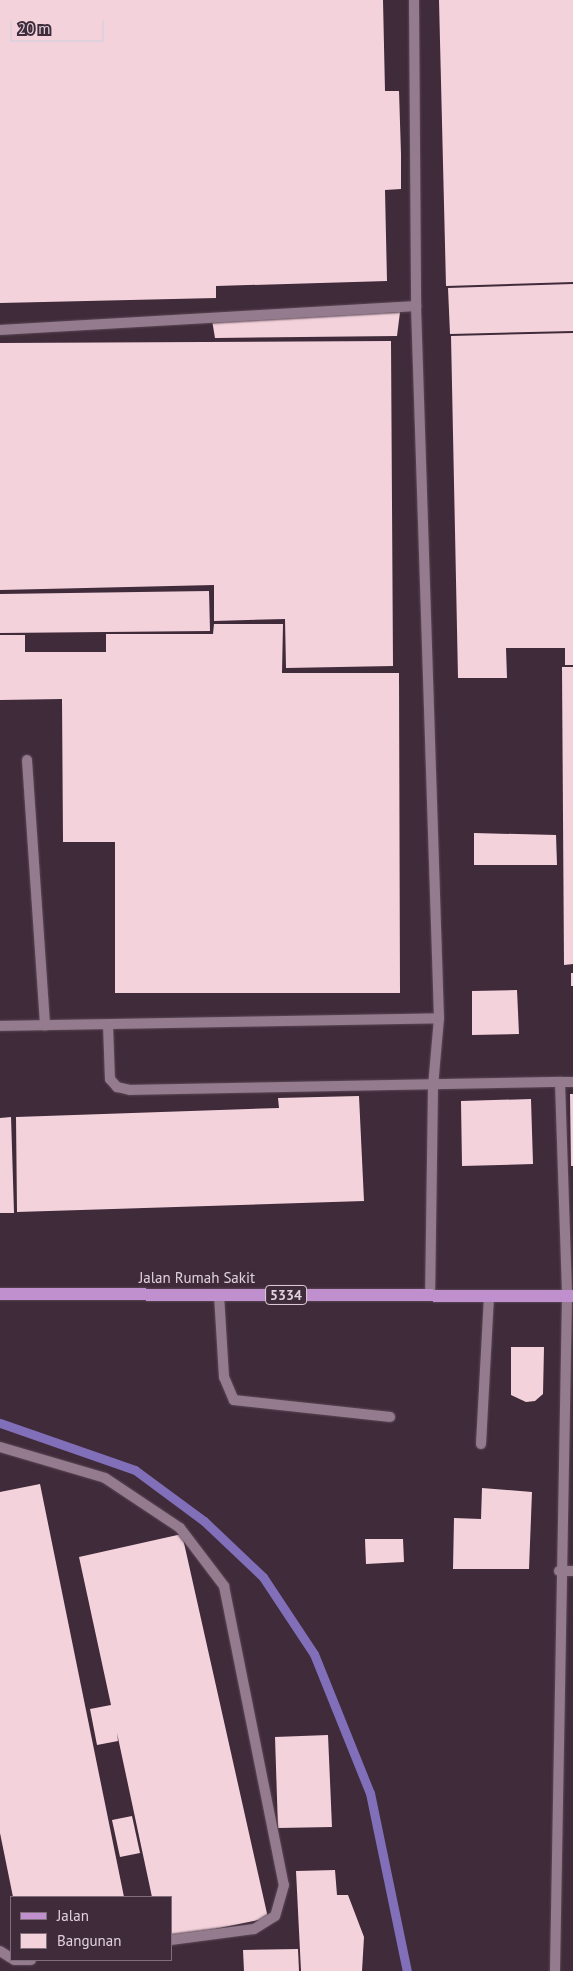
<!DOCTYPE html>
<style>
body{margin:0}
#map{position:relative;width:573px;height:1971px;overflow:hidden;background:#402b3a;font-family:"PT Sans",sans-serif}
div>[style]{position:absolute}
[style*='--x']{left:calc(var(--x)*1px);top:calc(var(--y)*1px);width:calc(var(--w)*1px);rotate:calc(var(--a)*1deg)}
.stream>*{height:9px;margin:-4.5px;padding:0 4.5px;transform-origin:4.5px;border-radius:4.5px;background:#816fb9}
.building>*{inset:0;background:#f4d2dc}
.roads{filter:drop-shadow(0 0 1px #5a4855) drop-shadow(0 0 1px #5a4855)}
.lane>*{height:10px;margin:-5px;padding:0 5px;transform-origin:5px;border-radius:5px;background:#957b8e}
.primary>*{height:12px;margin:-6px;padding:0 6px;transform-origin:6px;border-radius:6px;background:#c08fce}
span{translate:-50% -50%;white-space:nowrap;text-align:center;line-height:1.15;-webkit-text-stroke:5px #402b3a;paint-order:stroke}
.shield-label span{padding:1px 4px;background:#402b3a;border:1px solid;border-radius:4px;-webkit-text-stroke-width:0}
.shield-label{font-size:14px;color:#e0d2dc;font-weight:700}
.street-label{font-size:15px;color:#e0d2dc}
.legend{position:absolute;left:10px;top:1896px;width:162px;height:65px;box-sizing:border-box;background:#402b3a;border:1px solid #806e7b;margin:0;padding:6px 9px;list-style:none;font-size:15px;color:#e0d2dc}
.legend li{display:flex;align-items:center;gap:10px;height:25px}
.legend b{width:25px;border:1px solid #806e7b}
.scale{position:absolute;left:10px;top:20px;width:94px;height:22px;box-sizing:border-box;border:2px solid #e0d2dc;border-top:0;padding-left:6px;font-size:15px;line-height:18px;white-space:nowrap;color:#e0d2dc;-webkit-text-stroke:4px #402b3a;paint-order:stroke}
</style>
<div id="map">
<div class="stream">
<div style="--x:0;--y:1423;--w:143;--a:19.2"></div>
<div style="--x:135;--y:1470;--w:86;--a:36.5"></div>
<div style="--x:204;--y:1521;--w:81;--a:43.5"></div>
<div style="--x:263;--y:1577;--w:92;--a:56.5"></div>
<div style="--x:314;--y:1654;--w:150;--a:68.1"></div>
<div style="--x:370;--y:1793;--w:182;--a:78.3"></div>
</div>
<div class="building">
<div style="clip-path:polygon(0 0,383px 0,385px 91px,399px 91px,401px 154px,401px 189px,385px 190px,387px 281px,216px 286px,216px 298px,0 303px)"></div>
<div style="clip-path:polygon(439px 0,573px 0,573px 282px,446px 286px)"></div>
<div style="clip-path:polygon(573px 284px,573px 331px,450px 334px,448px 288px)"></div>
<div style="clip-path:polygon(400px 312px,397px 336px,215px 338px,212px 320px)"></div>
<div style="clip-path:polygon(573px 333px,573px 665px,565px 665px,565px 648px,506px 648px,507px 678px,458px 678px,451px 336px)"></div>
<div style="clip-path:polygon(391px 341px,393px 666px,286px 668px,285px 619px,214px 621px,214px 585px,0 590px,0 343px)"></div>
<div style="clip-path:polygon(209px 591px,210px 631px,0 633px,0 594px)"></div>
<div style="clip-path:polygon(214px 624px,283px 624px,282px 673px,399px 673px,400px 993px,115px 993px,115px 842px,63px 842px,62px 699px,0 700px,0 635px,25px 635px,25px 652px,106px 652px,106px 634px,213px 634px)"></div>
<div style="clip-path:polygon(562px 667px,573px 667px,573px 964px,564px 965px)"></div>
<div style="clip-path:polygon(474px 833px,556px 835px,557px 865px,474px 865px)"></div>
<div style="clip-path:polygon(571px 973px,573px 973px,573px 986px,571px 986px)"></div>
<div style="clip-path:polygon(517px 990px,519px 1034px,472px 1035px,472px 991px)"></div>
<div style="clip-path:polygon(570px 1094px,573px 1094px,573px 1166px,571px 1166px)"></div>
<div style="clip-path:polygon(359px 1096px,364px 1201px,17px 1212px,16px 1117px,279px 1108px,278px 1098px)"></div>
<div style="clip-path:polygon(531px 1099px,533px 1164px,462px 1166px,461px 1101px)"></div>
<div style="clip-path:polygon(11px 1117px,14px 1213px,0 1213px,0 1118px)"></div>
<div style="clip-path:polygon(511px 1347px,544px 1347px,543px 1394px,535px 1401px,526px 1402px,511px 1395px)"></div>
<div style="clip-path:polygon(40px 1484px,124px 1897px,13px 1897px,0 1833px,0 1492px)"></div>
<div style="clip-path:polygon(482px 1488px,532px 1492px,529px 1569px,453px 1569px,454px 1518px,481px 1519px)"></div>
<div style="clip-path:polygon(182px 1534px,268px 1918px,171px 1938px,171px 1897px,152px 1897px,117px 1733px,118px 1741px,97px 1745px,90px 1709px,111px 1705px,79px 1557px)"></div>
<div style="clip-path:polygon(365px 1539px,403px 1539px,404px 1562px,366px 1564px)"></div>
<div style="clip-path:polygon(328px 1735px,332px 1827px,278px 1828px,275px 1737px)"></div>
<div style="clip-path:polygon(132px 1816px,140px 1853px,120px 1857px,112px 1820px)"></div>
<div style="clip-path:polygon(335px 1870px,337px 1895px,348px 1895px,364px 1937px,362px 1971px,301px 1971px,296px 1871px)"></div>
<div style="clip-path:polygon(298px 1949px,299px 1971px,244px 1971px,243px 1950px)"></div>
</div>
<div class="roads">
<div class="lane">
<div style="--x:414;--y:0;--w:306;--a:89.6"></div>
<div style="--x:416;--y:306;--w:712;--a:88.15"></div>
<div style="--x:439;--y:1018;--w:69;--a:95"></div>
<div style="--x:433;--y:1087;--w:209;--a:90.8"></div>
<div style="--x:0;--y:330;--w:417;--a:-3.3"></div>
<div style="--x:27;--y:760;--w:266;--a:86.1"></div>
<div style="--x:108;--y:1025;--w:54;--a:87.9"></div>
<div style="--x:110;--y:1079;--w:11;--a:49"></div>
<div style="--x:117;--y:1087;--w:13;--a:13"></div>
<div style="--x:130;--y:1090;--w:430;--a:-1.1"></div>
<div style="--x:560;--y:1082;--w:214;--a:88.1"></div>
<div style="--x:567;--y:1296;--w:675;--a:91.02"></div>
<div style="--x:0;--y:1026;--w:439;--a:-1"></div>
<div style="--x:560;--y:1082;--w:13;--a:0"></div>
<div style="--x:219;--y:1295;--w:82;--a:86.5"></div>
<div style="--x:224;--y:1377;--w:25;--a:67"></div>
<div style="--x:234;--y:1400;--w:157;--a:6.2"></div>
<div style="--x:481;--y:1444;--w:148;--a:-86.9"></div>
<div style="--x:0;--y:1447;--w:109;--a:16.4"></div>
<div style="--x:105;--y:1478;--w:90;--a:33.7"></div>
<div style="--x:180;--y:1528;--w:73;--a:52.8"></div>
<div style="--x:224;--y:1586;--w:305;--a:78.7"></div>
<div style="--x:284;--y:1885;--w:32;--a:106"></div>
<div style="--x:275;--y:1916;--w:25;--a:148"></div>
<div style="--x:254;--y:1929;--w:84;--a:172.5"></div>
<div style="--x:559;--y:1571;--w:14;--a:0"></div>
<div style="--x:0;--y:1951;--w:13;--a:32"></div>
<div style="--x:14;--y:1960;--w:17;--a:0"></div>
</div>
<div class="primary">
<div style="--x:0;--y:1294;--w:573;--a:0.2"></div>
</div>
</div>
<div class="shield-label">
<span style="left:286px;top:1295px">5334</span>
</div>
<div class="street-label">
<span style="left:197px;top:1278px">Jalan Rumah Sakit</span>
</div>
<ul class="legend">
<li><b style="height:6px;background:#c08fce"></b>Jalan</li>
<li><b style="height:14px;background:#f4d2dc"></b>Bangunan</li>
</ul>
<div class="scale">20 m</div>
</div>
